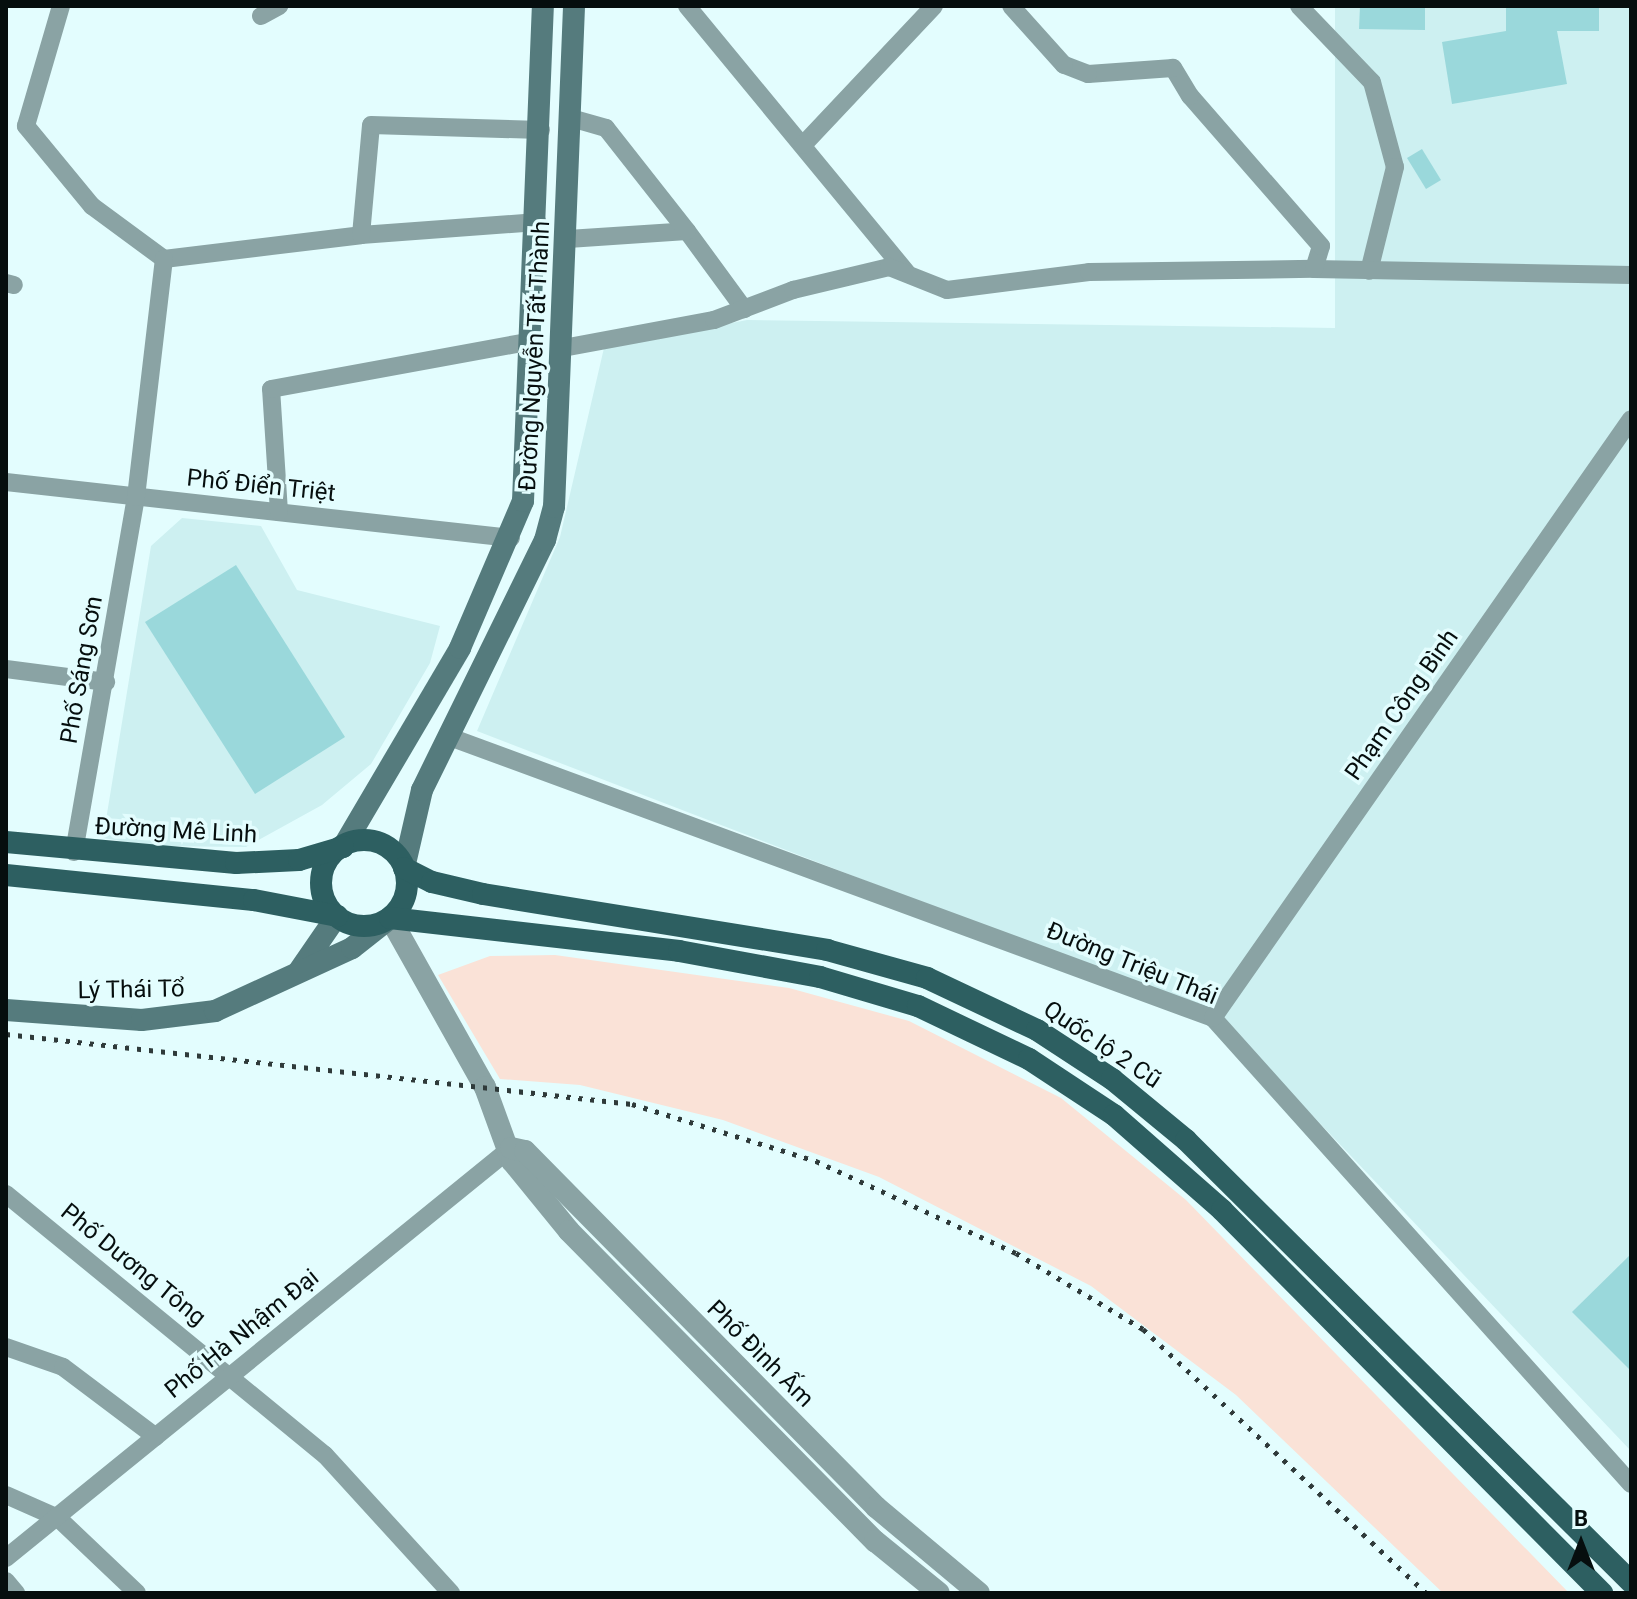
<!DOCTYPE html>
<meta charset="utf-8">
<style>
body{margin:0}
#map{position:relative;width:1637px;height:1599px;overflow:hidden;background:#e3fdfe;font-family:Roboto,sans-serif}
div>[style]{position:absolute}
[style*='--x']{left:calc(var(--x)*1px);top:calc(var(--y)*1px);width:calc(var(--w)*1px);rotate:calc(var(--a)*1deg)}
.built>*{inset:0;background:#cdf0f1}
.green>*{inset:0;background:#fae2d7}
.building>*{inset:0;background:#9ad8db}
.minor>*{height:18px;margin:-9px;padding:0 9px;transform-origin:9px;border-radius:9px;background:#8aa3a4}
.tertiary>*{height:22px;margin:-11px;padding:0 11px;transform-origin:11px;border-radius:11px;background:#8aa3a4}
.secondary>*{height:22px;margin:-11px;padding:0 11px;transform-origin:11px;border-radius:11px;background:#557b7d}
.primary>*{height:22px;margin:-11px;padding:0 11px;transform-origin:11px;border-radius:11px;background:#2d5f61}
.primary>.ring{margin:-11px;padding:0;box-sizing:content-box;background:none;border:22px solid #2d5f61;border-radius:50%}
.rail>*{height:5px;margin-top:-2.5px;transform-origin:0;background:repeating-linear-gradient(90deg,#2f3a3a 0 4px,transparent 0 12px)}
span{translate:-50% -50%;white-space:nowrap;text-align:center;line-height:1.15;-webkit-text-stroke:7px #e3fdfe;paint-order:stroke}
.street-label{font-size:24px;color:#060e0e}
.frame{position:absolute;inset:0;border:8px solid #060e0e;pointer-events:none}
.north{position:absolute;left:1541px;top:1503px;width:80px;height:80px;-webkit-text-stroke:6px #e3fdfe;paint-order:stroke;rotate:0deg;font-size:22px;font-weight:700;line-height:32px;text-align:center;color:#060e0e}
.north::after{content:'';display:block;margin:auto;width:28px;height:36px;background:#060e0e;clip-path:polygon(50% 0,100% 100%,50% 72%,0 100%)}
</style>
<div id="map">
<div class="built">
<div style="clip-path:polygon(1335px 6px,1631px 6px,1631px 1451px,1219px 1017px,477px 731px,560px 537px,604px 348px,747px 320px,1335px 328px)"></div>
<div style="clip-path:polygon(182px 518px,261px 526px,297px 590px,440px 626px,430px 663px,371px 764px,322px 805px,246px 847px,151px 846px,103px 838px,151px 546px)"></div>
</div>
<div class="green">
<div style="clip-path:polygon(555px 955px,789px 988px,909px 1021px,1061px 1098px,1186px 1200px,1569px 1593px,1443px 1593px,1236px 1395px,1091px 1286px,879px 1177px,723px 1120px,580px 1085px,500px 1079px,438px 975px,490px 956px)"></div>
</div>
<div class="building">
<div style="clip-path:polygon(1360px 6px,1425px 6px,1425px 30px,1359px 29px)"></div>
<div style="clip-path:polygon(1506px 6px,1599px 6px,1599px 31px,1557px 31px,1567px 84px,1452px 104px,1442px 42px,1506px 31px)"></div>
<div style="clip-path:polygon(1422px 149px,1441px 180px,1426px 189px,1407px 158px)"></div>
<div style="clip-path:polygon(236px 565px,345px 737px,255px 794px,145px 622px)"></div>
<div style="clip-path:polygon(1631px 1254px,1631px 1371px,1572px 1312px)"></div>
</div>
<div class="minor">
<div style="--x:61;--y:6;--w:125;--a:106.3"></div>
<div style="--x:26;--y:126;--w:104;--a:50.5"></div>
<div style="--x:92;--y:206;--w:89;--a:36.4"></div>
<div style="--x:164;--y:259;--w:198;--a:-6.9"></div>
<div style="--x:361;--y:235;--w:177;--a:-4.2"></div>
<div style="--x:687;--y:6;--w:345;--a:50.5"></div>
<div style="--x:1299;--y:6;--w:105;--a:46.2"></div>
<div style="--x:1372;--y:82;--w:88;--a:74.9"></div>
<div style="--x:1395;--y:167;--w:107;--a:104"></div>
<div style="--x:261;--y:16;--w:21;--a:-29"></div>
<div style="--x:803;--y:145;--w:191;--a:-46.7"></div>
<div style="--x:687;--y:231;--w:97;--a:53.8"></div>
<div style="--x:361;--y:235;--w:110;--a:-84.8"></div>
<div style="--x:371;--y:125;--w:170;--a:1.7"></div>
<div style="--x:568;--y:239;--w:119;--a:-3.8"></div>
<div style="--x:687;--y:231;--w:131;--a:-128.2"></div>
<div style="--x:606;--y:128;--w:36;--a:-164"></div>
<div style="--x:1314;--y:269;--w:317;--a:1.1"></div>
<div style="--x:6;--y:283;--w:8;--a:14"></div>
<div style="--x:563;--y:348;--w:154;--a:-10.5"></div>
<div style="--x:714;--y:320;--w:85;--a:-20.8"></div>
<div style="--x:793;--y:290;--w:99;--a:-13.5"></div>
<div style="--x:889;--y:267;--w:62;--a:21.6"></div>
<div style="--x:947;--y:290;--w:143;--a:-7.2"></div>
<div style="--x:1089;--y:272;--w:225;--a:-0.8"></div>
<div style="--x:1314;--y:269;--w:24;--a:-73"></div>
<div style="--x:1321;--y:246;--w:199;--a:-131.1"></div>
<div style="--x:1190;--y:96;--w:33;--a:-121"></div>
<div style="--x:1173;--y:68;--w:85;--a:176"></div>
<div style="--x:1088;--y:74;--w:26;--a:-159"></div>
<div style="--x:1064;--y:65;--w:79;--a:-131.9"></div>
<div style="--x:6;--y:482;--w:508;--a:6.33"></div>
<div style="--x:279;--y:512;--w:123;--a:-93.7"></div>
<div style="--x:271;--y:389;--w:266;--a:-10.4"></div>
<div style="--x:6;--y:669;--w:101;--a:7.4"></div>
<div style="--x:447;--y:736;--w:816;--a:20.21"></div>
<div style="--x:1213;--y:1018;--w:626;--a:48.11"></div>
<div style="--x:74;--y:852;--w:360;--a:-80.1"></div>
<div style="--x:136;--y:497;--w:240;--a:-83.3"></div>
<div style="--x:1213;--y:1018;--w:730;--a:-55.09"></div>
<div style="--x:6;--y:1194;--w:412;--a:39.3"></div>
<div style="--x:325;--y:1455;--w:187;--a:47.6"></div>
<div style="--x:6;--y:1347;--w:60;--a:19.3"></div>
<div style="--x:63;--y:1367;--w:116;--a:37"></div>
<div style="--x:6;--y:1495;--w:57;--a:23.9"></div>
<div style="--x:58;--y:1518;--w:109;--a:43.5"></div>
<div style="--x:6;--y:1558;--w:650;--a:-39.07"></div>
<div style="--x:6;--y:1581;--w:16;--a:50"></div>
</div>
<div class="tertiary">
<div style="--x:390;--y:918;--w:194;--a:60.7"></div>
<div style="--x:485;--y:1087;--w:79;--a:70"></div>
<div style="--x:512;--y:1161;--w:90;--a:50.8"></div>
<div style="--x:569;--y:1231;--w:436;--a:45.4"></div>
<div style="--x:875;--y:1541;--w:82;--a:39.1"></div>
<div style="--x:511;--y:1148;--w:14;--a:12"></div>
<div style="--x:525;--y:1151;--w:500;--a:45.4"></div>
<div style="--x:876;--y:1507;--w:134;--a:39.9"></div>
</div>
<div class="secondary">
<div style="--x:343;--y:847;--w:231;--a:-59.5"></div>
<div style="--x:460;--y:648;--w:160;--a:-66.8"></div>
<div style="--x:523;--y:501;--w:495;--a:-87.7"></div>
<div style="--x:404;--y:868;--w:80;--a:-77"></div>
<div style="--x:422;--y:790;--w:279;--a:-63.8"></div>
<div style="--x:545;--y:540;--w:34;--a:-75"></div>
<div style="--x:554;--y:507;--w:501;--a:-87.71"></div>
<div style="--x:299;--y:971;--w:67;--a:-55.4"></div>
<div style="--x:6;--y:1010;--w:136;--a:4.2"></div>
<div style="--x:142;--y:1020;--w:74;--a:-7"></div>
<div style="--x:215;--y:1011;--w:151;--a:-24.7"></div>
<div style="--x:352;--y:948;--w:48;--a:-38.3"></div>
</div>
<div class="primary">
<div class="ring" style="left:321px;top:840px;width:64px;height:64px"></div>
<div style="--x:6;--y:842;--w:231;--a:5.2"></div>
<div style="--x:236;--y:863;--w:63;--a:-2.7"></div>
<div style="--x:299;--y:860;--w:46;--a:-16.5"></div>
<div style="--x:404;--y:868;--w:31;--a:27"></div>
<div style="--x:432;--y:882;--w:52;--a:13.2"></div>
<div style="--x:483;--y:894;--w:349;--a:9.2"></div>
<div style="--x:827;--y:950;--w:104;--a:15.6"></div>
<div style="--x:927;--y:978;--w:122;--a:25.3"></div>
<div style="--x:1037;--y:1030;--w:90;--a:33.2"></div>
<div style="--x:1112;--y:1079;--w:96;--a:39.5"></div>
<div style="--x:1186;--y:1140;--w:627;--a:44.81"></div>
<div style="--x:6;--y:875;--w:249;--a:5.8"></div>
<div style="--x:254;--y:900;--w:85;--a:10.9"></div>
<div style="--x:390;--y:918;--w:291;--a:6.5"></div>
<div style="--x:679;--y:951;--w:143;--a:10.4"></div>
<div style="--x:820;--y:977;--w:102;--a:16.5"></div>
<div style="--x:918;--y:1006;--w:123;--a:25.5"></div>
<div style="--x:1029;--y:1059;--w:102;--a:33.4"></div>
<div style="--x:1114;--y:1115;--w:144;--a:41.3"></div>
<div style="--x:1222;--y:1210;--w:540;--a:45.23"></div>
</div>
<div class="rail">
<div style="--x:6;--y:1034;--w:630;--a:6.38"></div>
<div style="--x:632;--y:1104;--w:193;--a:17.2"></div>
<div style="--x:816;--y:1161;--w:220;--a:24.7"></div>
<div style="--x:1016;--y:1253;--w:148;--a:30.9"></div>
<div style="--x:1143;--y:1329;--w:387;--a:43"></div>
</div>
<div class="street-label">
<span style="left:535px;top:356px;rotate:-87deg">Đường Nguyễn Tất Thành</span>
<span style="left:261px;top:486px;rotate:6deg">Phố Điển Triệt</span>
<span style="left:82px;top:670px;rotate:-80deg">Phố Sáng Sơn</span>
<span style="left:1402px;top:705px;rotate:-55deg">Phạm Công Bình</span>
<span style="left:176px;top:831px;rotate:3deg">Đường Mê Linh</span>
<span style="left:1132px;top:964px;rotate:22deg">Đường Triệu Thái</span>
<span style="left:131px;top:990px;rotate:-1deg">Lý Thái Tổ</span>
<span style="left:1102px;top:1045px;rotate:34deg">Quốc lộ 2 Cũ</span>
<span style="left:133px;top:1265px;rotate:39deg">Phố Dương Tông</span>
<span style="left:242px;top:1334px;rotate:-39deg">Phố Hà Nhậm Đại</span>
<span style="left:760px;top:1354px;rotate:45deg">Phố Đình Ấm</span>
</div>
<div class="frame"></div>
<div class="north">B</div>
</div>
